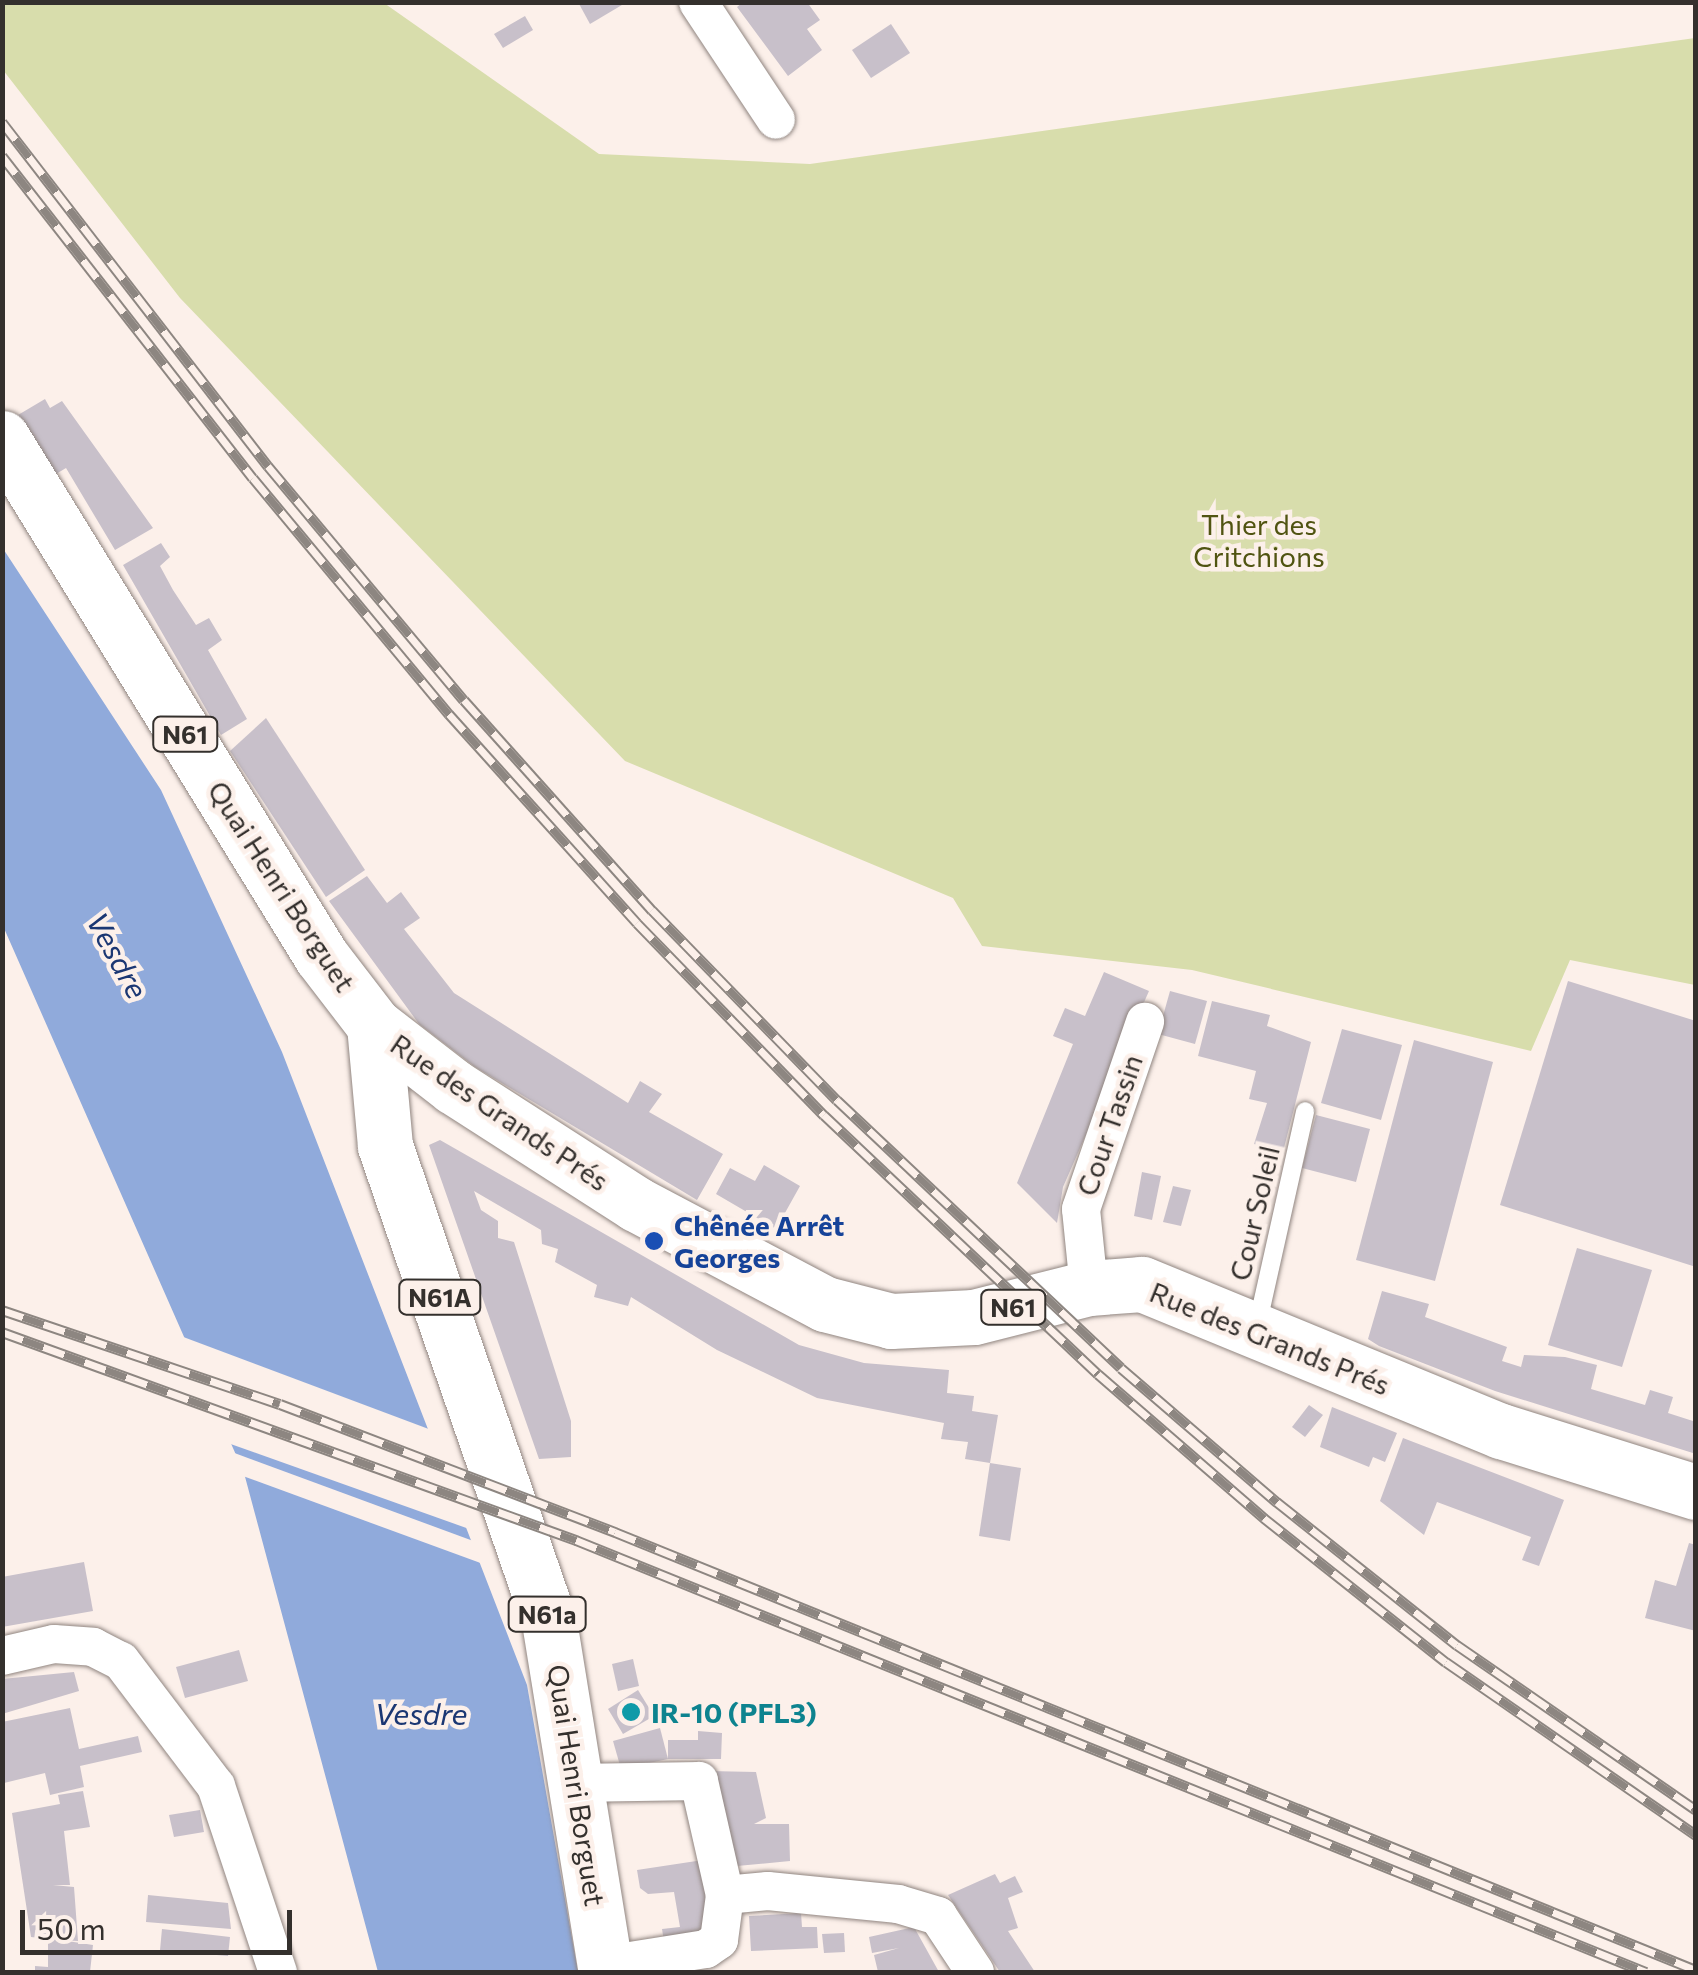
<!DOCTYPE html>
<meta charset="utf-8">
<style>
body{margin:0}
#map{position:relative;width:1698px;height:1975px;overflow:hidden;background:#fcf0ea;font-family:Commissioner,sans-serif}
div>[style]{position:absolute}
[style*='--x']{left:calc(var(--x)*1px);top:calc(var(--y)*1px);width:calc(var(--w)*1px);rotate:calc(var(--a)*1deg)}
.green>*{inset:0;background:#d8ddac}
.water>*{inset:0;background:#90aadb}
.pier>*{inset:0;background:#fcf0ea}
.building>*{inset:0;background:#c8c0ca}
.roads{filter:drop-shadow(0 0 2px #908580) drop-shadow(0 0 2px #908580)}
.service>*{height:18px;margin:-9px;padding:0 9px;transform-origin:9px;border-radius:9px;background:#fff}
.minor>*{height:38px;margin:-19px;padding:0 19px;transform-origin:19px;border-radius:19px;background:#fff}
.primary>*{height:55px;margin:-27.5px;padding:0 27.5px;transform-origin:27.5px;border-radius:27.5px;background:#fff}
.rail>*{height:11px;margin-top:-5.5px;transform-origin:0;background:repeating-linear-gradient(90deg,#fcf0ea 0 22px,#8d8681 0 44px);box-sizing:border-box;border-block:2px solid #8d8681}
.dots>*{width:28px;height:28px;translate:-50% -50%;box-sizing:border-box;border:5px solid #fcf0ea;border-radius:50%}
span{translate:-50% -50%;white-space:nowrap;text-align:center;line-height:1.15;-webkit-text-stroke:9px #fcf0ea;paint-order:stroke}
.shield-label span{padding:2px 8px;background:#fcf0ea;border:2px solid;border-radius:8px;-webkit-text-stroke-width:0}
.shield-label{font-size:25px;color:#34302d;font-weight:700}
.park-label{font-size:28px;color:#505411}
.street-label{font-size:28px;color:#34302d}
.transit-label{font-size:28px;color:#164399;font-weight:700}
.left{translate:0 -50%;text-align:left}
.culture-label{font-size:28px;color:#0d838f;font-weight:700}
.water-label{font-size:30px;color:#1b3773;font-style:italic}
.frame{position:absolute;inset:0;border:5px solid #34302d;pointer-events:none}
.scale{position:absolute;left:20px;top:1910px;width:272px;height:45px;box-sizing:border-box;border:5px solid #34302d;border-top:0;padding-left:12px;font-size:30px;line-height:35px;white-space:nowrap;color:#34302d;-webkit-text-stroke:8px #fcf0ea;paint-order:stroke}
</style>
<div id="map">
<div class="green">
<div style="clip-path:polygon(3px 2px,384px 3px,599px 154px,810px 164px,1695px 38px,1695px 985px,1570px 960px,1531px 1051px,1192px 970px,982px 946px,953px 898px,625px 761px,180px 298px,3px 70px)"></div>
</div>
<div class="water">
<div style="clip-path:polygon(2px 547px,161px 790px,282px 1052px,527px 1685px,578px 1972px,378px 1972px,244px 1473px,3px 926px)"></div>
</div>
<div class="pier">
<div style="clip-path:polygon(178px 1335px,434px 1431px,472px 1530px,225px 1442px)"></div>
<div style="clip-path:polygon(229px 1451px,476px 1542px,486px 1565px,240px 1475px)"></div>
</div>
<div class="building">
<div style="clip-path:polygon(578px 2px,627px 2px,590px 24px)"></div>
<div style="clip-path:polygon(743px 2px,807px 2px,820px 20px,807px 29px,822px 50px,788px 76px,737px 7px)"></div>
<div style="clip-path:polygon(525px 16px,533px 30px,503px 48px,494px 34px)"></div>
<div style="clip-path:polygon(891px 24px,910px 53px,871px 78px,852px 50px)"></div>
<div style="clip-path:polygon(45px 399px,50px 408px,62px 401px,153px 528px,115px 550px,66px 468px,56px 474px,18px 415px)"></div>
<div style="clip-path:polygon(161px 543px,170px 557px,160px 566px,173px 590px,196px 625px,209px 618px,222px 640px,208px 650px,247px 719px,221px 735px,123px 565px)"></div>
<div style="clip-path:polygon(266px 718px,365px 870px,326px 897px,230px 751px)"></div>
<div style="clip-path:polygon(367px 876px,387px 903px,401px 892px,420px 918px,404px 929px,454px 993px,628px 1103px,640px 1081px,662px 1094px,649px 1112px,723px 1154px,697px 1200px,475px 1067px,419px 1024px,329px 901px)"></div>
<div style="clip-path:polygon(1104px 972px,1149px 991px,1063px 1187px,1057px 1223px,1017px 1183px,1073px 1044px,1053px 1036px,1065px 1008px,1085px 1016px)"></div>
<div style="clip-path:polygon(1568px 981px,1696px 1021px,1696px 1267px,1500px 1205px)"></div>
<div style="clip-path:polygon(1170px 991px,1207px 1001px,1195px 1044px,1158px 1034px)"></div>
<div style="clip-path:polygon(1212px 1001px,1270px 1015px,1267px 1026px,1311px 1042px,1273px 1191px,1255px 1187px,1265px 1147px,1254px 1144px,1267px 1103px,1249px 1099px,1256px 1071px,1198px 1056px)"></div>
<div style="clip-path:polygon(1342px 1029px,1402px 1045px,1381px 1120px,1321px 1103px)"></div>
<div style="clip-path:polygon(1414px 1040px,1493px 1062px,1435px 1281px,1356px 1260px)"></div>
<div style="clip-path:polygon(1316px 1115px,1370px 1129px,1356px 1182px,1302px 1168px)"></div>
<div style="clip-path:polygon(440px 1140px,799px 1345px,864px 1363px,949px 1370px,947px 1393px,974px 1396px,972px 1411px,998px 1415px,990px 1463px,965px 1459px,968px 1442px,941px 1439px,944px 1423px,817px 1398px,717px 1350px,631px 1297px,628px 1306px,594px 1297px,597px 1285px,555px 1262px,558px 1249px,542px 1244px,541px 1230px,474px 1191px,481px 1210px,498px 1221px,498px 1238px,514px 1242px,571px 1421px,571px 1457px,539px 1459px,429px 1145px)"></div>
<div style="clip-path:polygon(764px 1165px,800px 1186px,776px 1229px,716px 1194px,730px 1168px,755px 1181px)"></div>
<div style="clip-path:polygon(1142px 1172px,1161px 1176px,1152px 1220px,1134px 1216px)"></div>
<div style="clip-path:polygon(1173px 1186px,1191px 1190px,1181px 1226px,1163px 1222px)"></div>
<div style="clip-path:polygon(1577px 1248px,1652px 1270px,1622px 1367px,1548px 1345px)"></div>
<div style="clip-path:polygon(1382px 1291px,1429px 1304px,1425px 1317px,1507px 1347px,1502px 1361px,1521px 1367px,1524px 1355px,1565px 1357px,1597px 1365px,1591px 1389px,1645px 1405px,1650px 1390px,1673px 1397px,1668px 1413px,1696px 1422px,1696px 1454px,1495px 1391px,1379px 1346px,1368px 1339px)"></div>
<div style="clip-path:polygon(1309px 1405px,1323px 1415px,1305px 1437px,1292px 1427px)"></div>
<div style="clip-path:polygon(1332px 1407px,1397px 1433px,1385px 1462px,1373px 1457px,1369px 1467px,1320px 1447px)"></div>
<div style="clip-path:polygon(1403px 1438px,1564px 1500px,1539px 1566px,1522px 1560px,1531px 1537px,1437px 1502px,1424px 1535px,1380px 1501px)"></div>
<div style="clip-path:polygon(990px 1463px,1021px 1468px,1010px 1541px,979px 1536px)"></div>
<div style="clip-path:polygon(1689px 1543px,1696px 1545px,1696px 1631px,1645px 1618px,1655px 1580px,1676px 1586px)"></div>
<div style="clip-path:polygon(84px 1562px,93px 1611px,2px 1627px,2px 1577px)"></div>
<div style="clip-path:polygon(239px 1650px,248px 1681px,185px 1698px,176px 1667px)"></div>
<div style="clip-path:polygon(633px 1659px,639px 1686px,618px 1691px,612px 1664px)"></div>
<div style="clip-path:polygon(74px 1672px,79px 1691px,2px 1714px,2px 1679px)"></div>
<div style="clip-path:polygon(638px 1690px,654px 1716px,623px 1734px,608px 1709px)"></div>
<div style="clip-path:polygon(70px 1708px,79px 1749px,138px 1736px,142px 1752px,80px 1766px,84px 1787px,50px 1795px,45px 1773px,4px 1783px,2px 1722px)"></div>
<div style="clip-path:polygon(660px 1728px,668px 1759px,621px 1769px,613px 1741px)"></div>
<div style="clip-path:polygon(698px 1731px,722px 1733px,721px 1759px,668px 1759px,668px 1740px,698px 1740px)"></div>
<div style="clip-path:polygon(708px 1771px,756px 1772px,766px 1818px,754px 1824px,789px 1824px,790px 1861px,737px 1866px)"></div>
<div style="clip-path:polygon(83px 1791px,90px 1827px,64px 1831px,70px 1885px,53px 1885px,74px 1887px,78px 1941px,61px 1940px,93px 1945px,90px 1972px,35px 1972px,35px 1966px,48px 1967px,48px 1939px,31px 1937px,12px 1813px,60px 1804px,58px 1795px)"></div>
<div style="clip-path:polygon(200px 1810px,204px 1832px,174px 1837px,169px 1815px)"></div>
<div style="clip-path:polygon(703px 1860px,712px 1933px,665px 1948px,662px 1929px,680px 1927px,674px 1892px,648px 1894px,640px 1888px,637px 1870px)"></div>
<div style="clip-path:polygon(995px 1874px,1000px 1883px,1015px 1876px,1023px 1892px,1008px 1898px,1018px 1928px,1008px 1931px,1035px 1972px,1000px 1972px,948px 1895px)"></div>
<div style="clip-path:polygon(148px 1895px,228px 1903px,231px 1929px,146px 1922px)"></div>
<div style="clip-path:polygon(801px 1913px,802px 1927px,817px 1927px,818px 1948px,751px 1951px,749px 1916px)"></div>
<div style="clip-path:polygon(914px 1927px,939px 1972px,878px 1972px,874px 1955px,899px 1948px,872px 1953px,869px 1937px)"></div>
<div style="clip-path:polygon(162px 1929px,230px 1937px,228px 1956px,160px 1950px)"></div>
<div style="clip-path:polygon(844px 1933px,845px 1952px,824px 1953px,822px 1934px)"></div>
</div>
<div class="roads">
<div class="service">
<div style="--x:1258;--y:1322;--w:216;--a:-77.4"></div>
</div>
<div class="minor">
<div style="--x:698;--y:2;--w:141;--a:56.5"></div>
<div style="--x:1089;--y:1288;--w:79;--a:-95.8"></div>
<div style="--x:1081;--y:1209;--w:198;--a:-71.1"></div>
<div style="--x:2;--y:1656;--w:53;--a:-13"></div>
<div style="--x:54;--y:1644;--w:39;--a:4"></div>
<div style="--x:93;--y:1647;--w:31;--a:27"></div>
<div style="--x:121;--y:1661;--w:157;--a:52.8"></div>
<div style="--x:216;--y:1786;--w:196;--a:71.6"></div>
<div style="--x:576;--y:1783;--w:123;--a:-0.9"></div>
<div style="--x:699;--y:1781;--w:117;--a:77.2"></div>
<div style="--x:605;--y:1965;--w:102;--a:-9"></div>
<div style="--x:706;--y:1949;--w:16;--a:-35"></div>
<div style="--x:719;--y:1940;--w:45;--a:-82.4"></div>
<div style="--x:725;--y:1895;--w:43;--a:-5.3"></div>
<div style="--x:768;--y:1891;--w:131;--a:5.7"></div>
<div style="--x:898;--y:1904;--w:42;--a:16.7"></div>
<div style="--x:938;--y:1916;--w:67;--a:56.5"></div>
</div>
<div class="primary">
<div style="--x:2;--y:438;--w:608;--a:58.37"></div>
<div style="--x:321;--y:956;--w:87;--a:52.5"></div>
<div style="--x:374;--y:1025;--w:121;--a:84.8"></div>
<div style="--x:385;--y:1146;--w:503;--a:70.95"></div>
<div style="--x:549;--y:1621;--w:356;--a:80.8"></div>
<div style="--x:374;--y:1025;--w:101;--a:37.8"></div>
<div style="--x:454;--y:1087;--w:216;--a:32.7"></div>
<div style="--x:636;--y:1204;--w:214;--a:27.9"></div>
<div style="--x:825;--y:1304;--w:68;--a:14.4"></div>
<div style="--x:891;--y:1321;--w:83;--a:-2.8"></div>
<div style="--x:974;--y:1317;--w:119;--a:-14.2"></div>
<div style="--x:1089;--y:1288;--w:53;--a:-4.3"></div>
<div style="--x:1142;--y:1284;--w:388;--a:22.3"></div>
<div style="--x:1501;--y:1431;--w:204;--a:17.4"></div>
</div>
</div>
<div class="rail">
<div style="--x:2;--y:122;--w:435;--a:52.3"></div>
<div style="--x:268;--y:466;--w:305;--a:50.1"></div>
<div style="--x:464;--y:700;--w:282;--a:48.2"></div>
<div style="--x:652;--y:910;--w:265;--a:45.8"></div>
<div style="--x:837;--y:1100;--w:390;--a:43.3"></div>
<div style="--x:1121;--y:1368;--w:206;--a:40.7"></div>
<div style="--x:1277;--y:1502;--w:230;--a:38.5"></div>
<div style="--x:1457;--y:1645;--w:290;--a:34.6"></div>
<div style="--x:2;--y:156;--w:408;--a:52.1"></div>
<div style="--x:253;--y:478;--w:307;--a:50.3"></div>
<div style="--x:449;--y:714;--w:281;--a:48"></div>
<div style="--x:637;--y:923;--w:268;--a:45.8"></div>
<div style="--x:824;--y:1115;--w:377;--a:43.4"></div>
<div style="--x:1098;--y:1374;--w:220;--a:40.9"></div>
<div style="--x:1264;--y:1518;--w:232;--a:38.4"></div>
<div style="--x:1446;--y:1662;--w:304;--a:34.7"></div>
<div style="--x:2;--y:1310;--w:293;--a:18.7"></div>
<div style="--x:280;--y:1404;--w:359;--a:20.9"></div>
<div style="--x:615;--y:1532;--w:1166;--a:22.06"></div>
<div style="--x:2;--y:1332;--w:611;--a:19.92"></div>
<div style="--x:576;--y:1540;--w:1154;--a:21.99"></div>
</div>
<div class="dots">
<div style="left:654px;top:1241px;background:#1a4fb4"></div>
<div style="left:631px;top:1712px;background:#0f9aa8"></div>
</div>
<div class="shield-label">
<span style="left:185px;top:734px">N61</span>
<span style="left:440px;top:1297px">N61A</span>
<span style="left:1013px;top:1307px">N61</span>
<span style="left:547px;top:1614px">N61a</span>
</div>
<div class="park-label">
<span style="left:1259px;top:540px">Thier des<br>Critchions</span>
</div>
<div class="street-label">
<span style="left:282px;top:886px;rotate:57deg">Quai Henri Borguet</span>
<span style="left:500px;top:1112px;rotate:34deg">Rue des Grands Prés</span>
<span style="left:1109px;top:1125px;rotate:-71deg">Cour Tassin</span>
<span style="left:1254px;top:1213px;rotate:-77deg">Cour Soleil</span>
<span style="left:1270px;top:1338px;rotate:22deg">Rue des Grands Prés</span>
<span style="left:577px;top:1785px;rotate:81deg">Quai Henri Borguet</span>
</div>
<div class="transit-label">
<span class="left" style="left:674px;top:1241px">Chênée Arrêt<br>Georges</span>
</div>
<div class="culture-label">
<span class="left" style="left:651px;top:1712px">IR-10 (PFL3)</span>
</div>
<div class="water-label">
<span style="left:118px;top:955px;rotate:61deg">Vesdre</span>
<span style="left:421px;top:1713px">Vesdre</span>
</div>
<div class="frame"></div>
<div class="scale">50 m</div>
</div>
